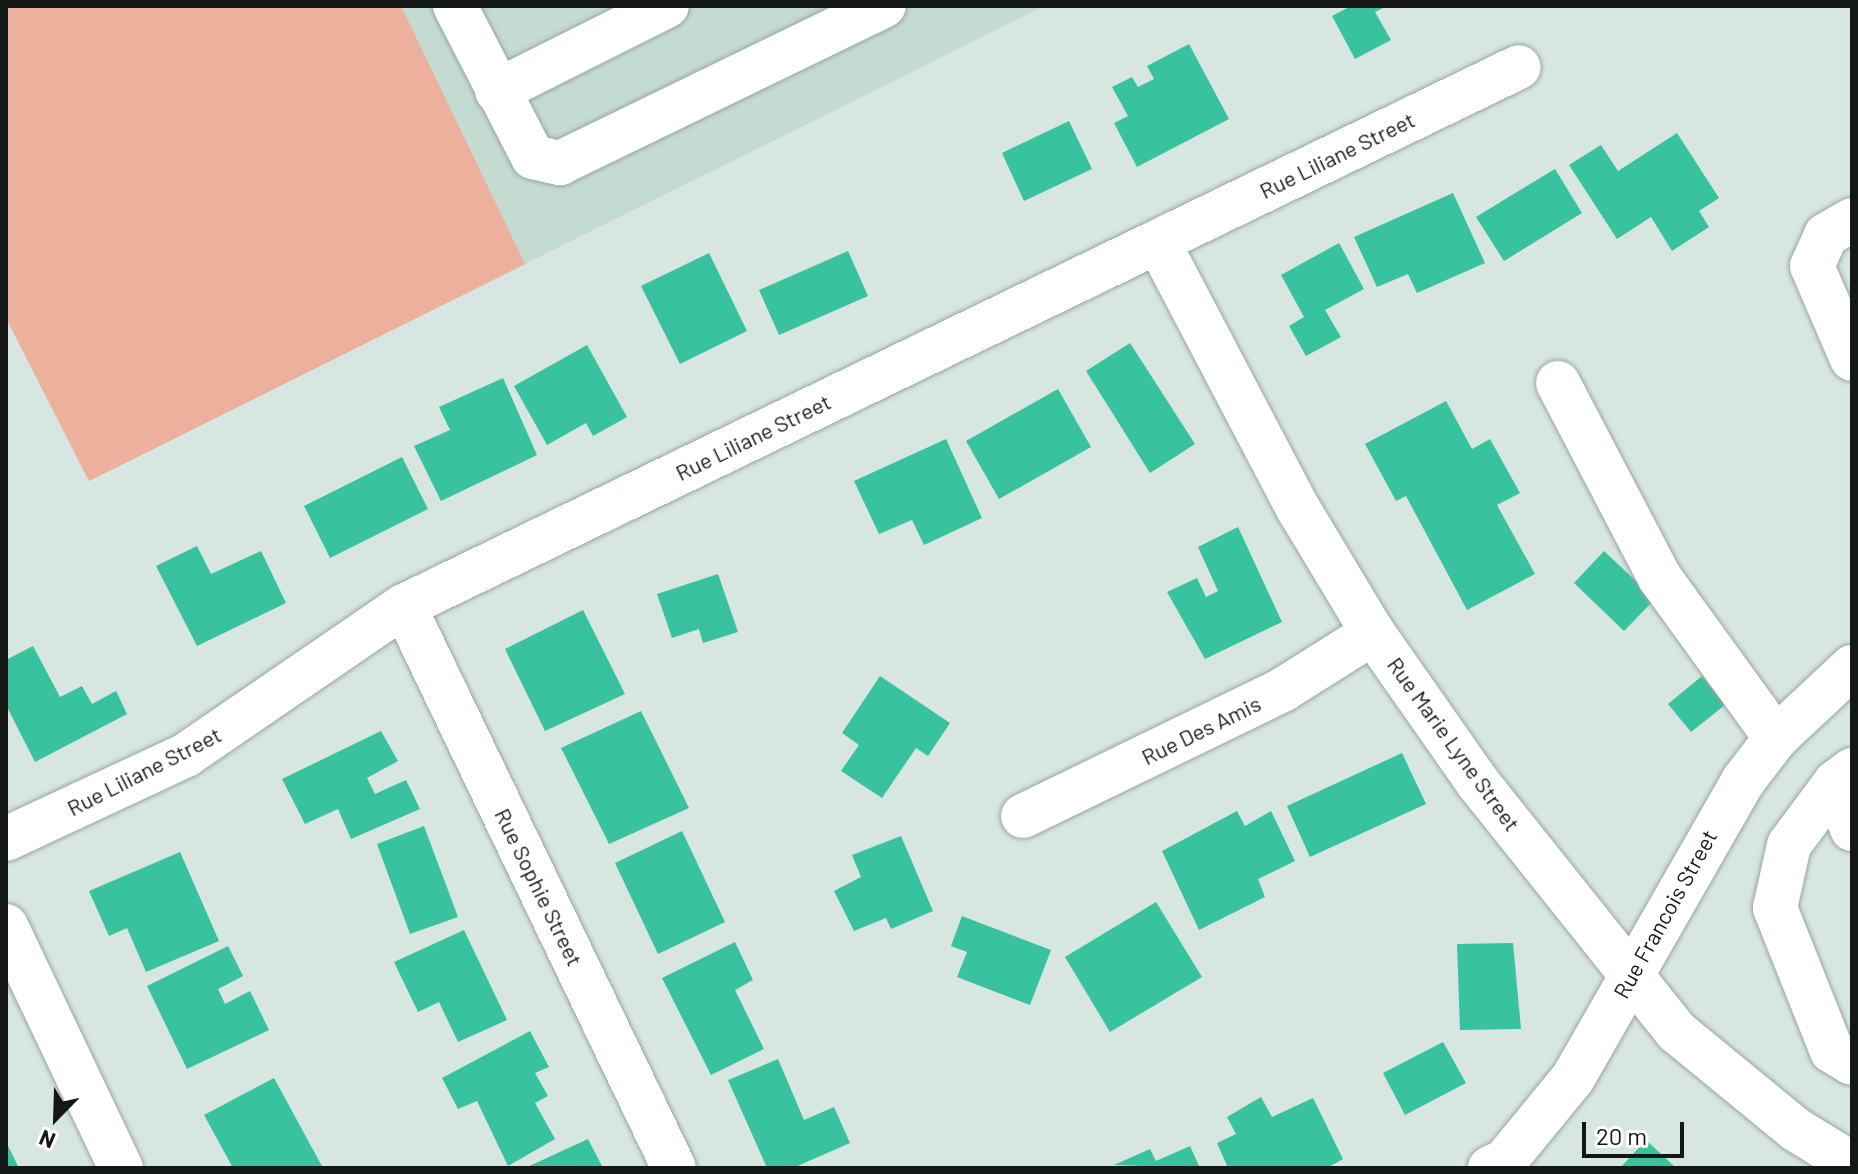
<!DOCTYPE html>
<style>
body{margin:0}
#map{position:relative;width:1858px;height:1174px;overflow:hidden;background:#d7e6e0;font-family:Barlow,sans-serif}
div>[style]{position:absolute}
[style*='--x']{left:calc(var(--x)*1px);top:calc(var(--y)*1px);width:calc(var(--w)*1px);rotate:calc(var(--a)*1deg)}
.built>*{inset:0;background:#c4dbd2}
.green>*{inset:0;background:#edb09d}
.building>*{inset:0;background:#38c29e}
.roads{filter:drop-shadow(0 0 2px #98a5a0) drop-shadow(0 0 2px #98a5a0)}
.minor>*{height:44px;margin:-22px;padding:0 22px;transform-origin:22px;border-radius:22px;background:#fff}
span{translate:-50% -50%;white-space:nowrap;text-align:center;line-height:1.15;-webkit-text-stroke:7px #fff;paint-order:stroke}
.street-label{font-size:22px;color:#131816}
.frame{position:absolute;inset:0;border:8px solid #131816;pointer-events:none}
.north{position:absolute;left:16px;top:1078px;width:80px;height:80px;-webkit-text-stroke:6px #fff;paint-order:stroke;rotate:203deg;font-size:22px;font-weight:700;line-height:32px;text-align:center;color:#131816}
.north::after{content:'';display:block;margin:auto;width:28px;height:36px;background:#131816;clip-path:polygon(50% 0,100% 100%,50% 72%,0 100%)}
.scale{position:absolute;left:1582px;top:1122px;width:102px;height:36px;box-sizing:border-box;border:4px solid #131816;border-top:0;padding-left:10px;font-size:24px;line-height:28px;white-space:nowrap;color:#131816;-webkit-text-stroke:6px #fff;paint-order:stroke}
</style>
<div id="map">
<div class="built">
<div style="clip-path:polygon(6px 6px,1044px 6px,89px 481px,6px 318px)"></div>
</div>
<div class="green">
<div style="clip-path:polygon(6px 6px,401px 6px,525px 264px,89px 481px,6px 318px)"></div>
</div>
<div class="building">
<div style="clip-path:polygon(1351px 6px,1387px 6px,1375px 12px,1391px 40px,1355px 59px,1332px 16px)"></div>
<div style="clip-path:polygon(1189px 44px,1229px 119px,1137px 167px,1114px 123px,1128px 116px,1112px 87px,1132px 77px,1138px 87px,1154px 79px,1147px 66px)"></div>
<div style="clip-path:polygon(1069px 121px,1092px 169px,1024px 201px,1002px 153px)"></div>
<div style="clip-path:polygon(1677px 133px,1719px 198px,1699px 211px,1709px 227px,1672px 251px,1651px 217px,1617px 239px,1569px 165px,1601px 145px,1618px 171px)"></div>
<div style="clip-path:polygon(1555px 169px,1582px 213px,1504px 261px,1476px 217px)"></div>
<div style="clip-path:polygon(1453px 193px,1485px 263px,1417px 293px,1408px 274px,1377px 287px,1354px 237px)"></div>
<div style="clip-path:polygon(1339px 243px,1364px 289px,1325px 310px,1341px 337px,1306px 356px,1289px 326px,1304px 317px,1281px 275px)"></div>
<div style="clip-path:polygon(848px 251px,868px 296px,779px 335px,759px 290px)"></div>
<div style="clip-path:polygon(709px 253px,747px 331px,680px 364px,641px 286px)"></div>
<div style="clip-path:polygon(1130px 343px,1195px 444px,1150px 473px,1086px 371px)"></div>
<div style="clip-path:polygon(587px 345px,627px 417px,593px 436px,586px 423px,547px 445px,514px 386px)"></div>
<div style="clip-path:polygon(503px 378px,537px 455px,441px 501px,414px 446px,450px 430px,439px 407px)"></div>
<div style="clip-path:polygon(1058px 389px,1091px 447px,999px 499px,966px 441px)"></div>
<div style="clip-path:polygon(1446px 401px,1472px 449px,1490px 439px,1520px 493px,1497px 505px,1535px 574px,1467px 610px,1406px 496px,1396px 501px,1365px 444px)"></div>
<div style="clip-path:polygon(946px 439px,982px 518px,924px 545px,912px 520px,879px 534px,854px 481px)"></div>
<div style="clip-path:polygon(402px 457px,428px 509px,330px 558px,304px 506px)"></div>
<div style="clip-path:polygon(1238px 527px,1282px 622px,1205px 659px,1167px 592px,1197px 578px,1206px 597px,1218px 591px,1198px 547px)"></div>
<div style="clip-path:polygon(197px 546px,211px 574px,261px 551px,286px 603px,197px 646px,156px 566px)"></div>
<div style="clip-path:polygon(1604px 551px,1655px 599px,1624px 631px,1574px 583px)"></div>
<div style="clip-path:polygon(718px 574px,738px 632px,703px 643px,699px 629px,672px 638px,657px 594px)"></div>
<div style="clip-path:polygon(583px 610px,625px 694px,545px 731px,505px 649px)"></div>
<div style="clip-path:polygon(33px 646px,60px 697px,82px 686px,92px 704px,116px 691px,127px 714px,35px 762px,6px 705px,6px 660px)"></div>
<div style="clip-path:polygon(880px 676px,950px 723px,928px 756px,916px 748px,882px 798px,841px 771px,859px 745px,842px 733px)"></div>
<div style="clip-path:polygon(1702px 676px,1725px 705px,1691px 732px,1668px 704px)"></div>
<div style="clip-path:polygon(641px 711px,689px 808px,609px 844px,561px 748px)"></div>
<div style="clip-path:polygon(381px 731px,398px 761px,367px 778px,375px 794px,406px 780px,420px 809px,351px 839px,338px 809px,305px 824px,282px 779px)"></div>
<div style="clip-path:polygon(1402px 753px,1426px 804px,1310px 857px,1287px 806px)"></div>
<div style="clip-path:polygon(1237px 811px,1245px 826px,1271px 811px,1295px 861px,1258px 879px,1265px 897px,1199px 930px,1162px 851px)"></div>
<div style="clip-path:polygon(424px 826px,458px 917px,410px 934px,377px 844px)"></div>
<div style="clip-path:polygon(682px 831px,725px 922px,658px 954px,615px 863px)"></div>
<div style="clip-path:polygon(901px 836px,933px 911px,891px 929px,886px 918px,854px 931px,834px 891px,861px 877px,852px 855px)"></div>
<div style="clip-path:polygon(180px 852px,219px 941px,146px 972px,127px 928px,109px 936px,89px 891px)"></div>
<div style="clip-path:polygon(1156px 902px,1202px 977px,1110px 1032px,1065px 957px)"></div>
<div style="clip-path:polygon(962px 916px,1051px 950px,1030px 1005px,957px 977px,967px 952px,951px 946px)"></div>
<div style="clip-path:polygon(464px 930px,507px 1020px,458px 1042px,439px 1002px,418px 1012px,394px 962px)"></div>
<div style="clip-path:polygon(735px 942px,753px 980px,735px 990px,764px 1049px,711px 1075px,662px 978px)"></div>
<div style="clip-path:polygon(1513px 943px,1521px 1029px,1460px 1030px,1457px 944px)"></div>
<div style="clip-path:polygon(228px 946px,243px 976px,218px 989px,225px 1004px,250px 991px,269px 1030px,187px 1069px,147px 986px)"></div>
<div style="clip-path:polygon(530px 1031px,549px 1067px,535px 1073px,548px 1096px,535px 1103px,555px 1139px,508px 1166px,477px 1101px,458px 1109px,442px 1078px)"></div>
<div style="clip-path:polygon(1443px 1042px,1466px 1083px,1405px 1115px,1383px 1073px)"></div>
<div style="clip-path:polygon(778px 1059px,804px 1120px,834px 1107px,850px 1143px,793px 1168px,767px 1168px,728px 1080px)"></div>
<div style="clip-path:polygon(274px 1078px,323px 1168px,233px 1168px,204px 1115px)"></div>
<div style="clip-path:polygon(1261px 1097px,1272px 1117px,1313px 1098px,1343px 1159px,1327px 1168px,1228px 1168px,1217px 1143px,1236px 1134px,1227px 1117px)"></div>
<div style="clip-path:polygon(588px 1139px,603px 1168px,525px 1168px)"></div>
<div style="clip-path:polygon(1646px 1140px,1676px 1168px,1620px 1168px)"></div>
<div style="clip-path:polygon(8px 1146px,19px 1168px,6px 1168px)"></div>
<div style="clip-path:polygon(1190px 1146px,1200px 1168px,1114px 1165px,1150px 1149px,1156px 1161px)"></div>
</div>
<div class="roads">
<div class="minor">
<div style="--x:455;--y:6;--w:170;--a:62.7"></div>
<div style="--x:533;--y:157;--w:28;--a:13"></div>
<div style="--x:560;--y:163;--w:360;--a:-25.9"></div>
<div style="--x:497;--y:91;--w:190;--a:-26.6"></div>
<div style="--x:1852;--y:220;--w:30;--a:150"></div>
<div style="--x:1826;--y:235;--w:34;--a:114"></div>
<div style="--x:1812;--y:266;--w:101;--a:66.7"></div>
<div style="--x:1158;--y:242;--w:303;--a:62.3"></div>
<div style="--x:1299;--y:510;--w:144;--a:59"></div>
<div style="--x:1373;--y:633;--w:183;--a:55"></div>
<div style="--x:1478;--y:783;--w:319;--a:51.4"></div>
<div style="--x:1677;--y:1032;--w:153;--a:39.4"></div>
<div style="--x:1795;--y:1129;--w:67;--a:31.6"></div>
<div style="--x:1558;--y:383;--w:220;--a:62.4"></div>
<div style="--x:1660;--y:578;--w:198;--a:54.1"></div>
<div style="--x:404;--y:606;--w:623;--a:64.34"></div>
<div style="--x:1852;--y:770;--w:21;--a:143"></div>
<div style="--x:1835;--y:783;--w:49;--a:69.7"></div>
<div style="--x:1835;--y:783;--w:77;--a:126.6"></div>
<div style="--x:1789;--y:845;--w:65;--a:102.5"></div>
<div style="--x:1775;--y:908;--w:154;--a:68.3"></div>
<div style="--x:1832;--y:1051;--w:23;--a:31"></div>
<div style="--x:1023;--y:816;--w:290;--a:-25.9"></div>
<div style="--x:1284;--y:689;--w:105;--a:-32.2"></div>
<div style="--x:6;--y:839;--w:199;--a:-25"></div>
<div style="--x:186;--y:755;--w:264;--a:-34.4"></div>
<div style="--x:404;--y:606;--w:1238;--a:-25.8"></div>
<div style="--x:6;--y:926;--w:268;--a:64.6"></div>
<div style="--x:1490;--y:1168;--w:17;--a:-25"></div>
<div style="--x:1505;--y:1161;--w:107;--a:-50.7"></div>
<div style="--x:1573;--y:1078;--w:342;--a:-60.2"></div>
<div style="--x:1743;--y:781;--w:54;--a:-52.5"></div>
<div style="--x:1776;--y:738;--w:104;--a:-43.1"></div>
</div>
</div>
<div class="street-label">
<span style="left:1337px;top:155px;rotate:-26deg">Rue Liliane Street</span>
<span style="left:753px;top:437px;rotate:-26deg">Rue Liliane Street</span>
<span style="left:1201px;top:730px;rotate:-26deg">Rue Des Amis</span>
<span style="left:1454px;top:744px;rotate:54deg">Rue Marie Lyne Street</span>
<span style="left:144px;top:771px;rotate:-27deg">Rue Liliane Street</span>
<span style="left:539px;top:887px;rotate:64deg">Rue Sophie Street</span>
<span style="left:1665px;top:914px;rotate:-61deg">Rue Francois Street</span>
</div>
<div class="frame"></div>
<div class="north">N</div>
<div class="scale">20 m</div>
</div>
